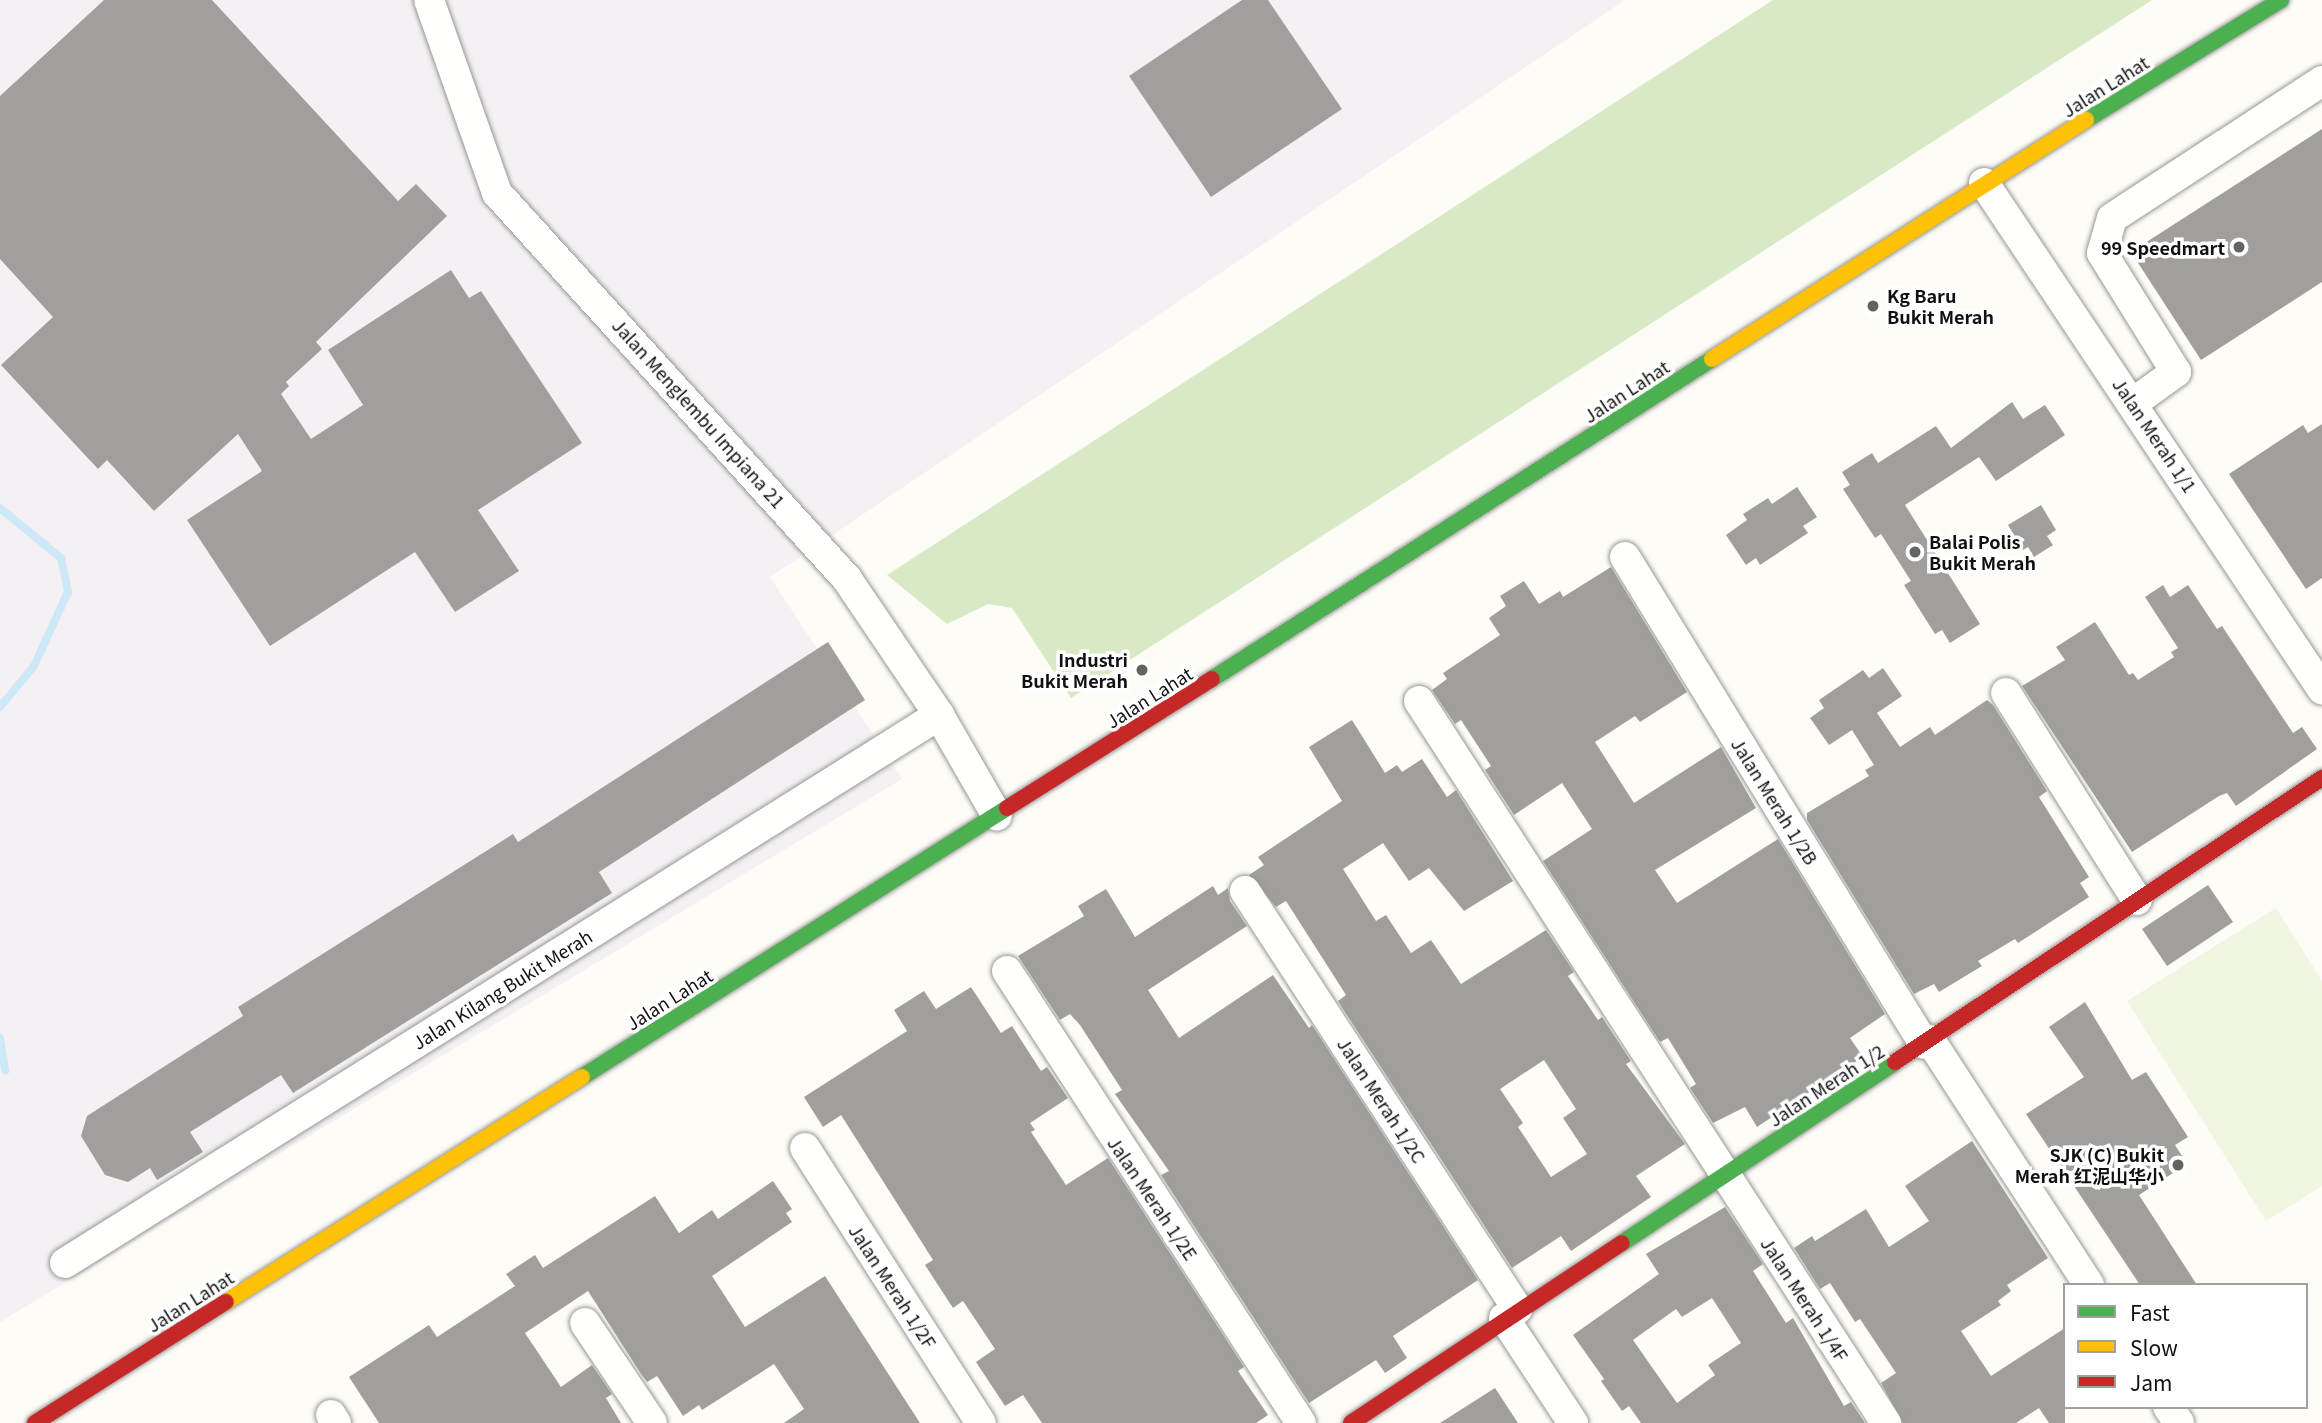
<!DOCTYPE html>
<meta charset="utf-8">
<style>
body{margin:0}
#map{position:relative;width:2322px;height:1423px;overflow:hidden;background:#fdfcf7;font-family:Georgia,"Noto Sans SC",serif}
div>[style]{position:absolute}
[style*='--x']{left:calc(var(--x)*1px);top:calc(var(--y)*1px);width:calc(var(--w)*1px);rotate:calc(var(--a)*1deg)}
.industrial>*{inset:0;background:#f5f0f3}
.forest>*{inset:0;background:#d8eac5}
.pitch>*{inset:0;background:#f0f6e1}
.stream>*{height:8px;margin:-4px;padding:0 4px;transform-origin:4px;border-radius:4px;background:#cde8f7}
.building>*{inset:0;background:#a19f9c}
.roads{filter:drop-shadow(0 0 2px #979795) drop-shadow(0 0 2px #979795)}
.street>*{height:30px;margin:-15px;padding:0 15px;transform-origin:15px;border-radius:15px;background:#fffffe}
.fast>*{height:16px;margin:-8px;padding:0 8px;transform-origin:8px;border-radius:8px;background:#4caf50}
.slow>*{height:16px;margin:-8px;padding:0 8px;transform-origin:8px;border-radius:8px;background:#ffc107}
.jam>*{height:16px;margin:-8px;padding:0 8px;transform-origin:8px;border-radius:8px;background:#c62828}
.dots>*{width:19px;height:19px;translate:-50% -50%;box-sizing:border-box;border:4px solid #fff;border-radius:50%}
span{translate:-50% -50%;white-space:nowrap;text-align:center;line-height:1.15;-webkit-text-stroke:7px #fff;paint-order:stroke}
.street-label{font-size:18px;color:#111}
.poi-label{font-size:18px;color:#111;font-weight:700}
.right{translate:-100% -50%;text-align:right}
.left{translate:0 -50%;text-align:left}
.legend{position:absolute;left:2063px;top:1283px;width:245px;height:126px;box-sizing:border-box;background:#fff;border:2px solid #a0a0a0;margin:0;padding:9px 12px;list-style:none;font-size:21px;color:#111}
.legend li{display:flex;align-items:center;gap:14px;height:35px}
.legend b{width:35px;border:2px solid #a0a0a0}
</style>
<div id="map">
<div class="industrial">
<div style="clip-path:polygon(0 0,1625px 0,770px 577px,902px 779px,0 1322px)"></div>
</div>
<div class="forest">
<div style="clip-path:polygon(1773px 0,2152px 0,1071px 698px,1012px 608px,988px 604px,947px 624px,887px 575px)"></div>
</div>
<div class="pitch">
<div style="clip-path:polygon(2276px 908px,2322px 981px,2322px 1186px,2266px 1221px,2127px 1001px)"></div>
</div>
<div class="stream">
<div style="--x:0;--y:508;--w:79;--a:39.3"></div>
<div style="--x:61;--y:558;--w:35;--a:78"></div>
<div style="--x:68;--y:592;--w:81;--a:114.7"></div>
<div style="--x:34;--y:666;--w:53;--a:129.7"></div>
<div style="--x:0;--y:1038;--w:33;--a:81"></div>
</div>
<div class="building">
<div style="clip-path:polygon(104px 0,212px 0,398px 201px,416px 184px,447px 216px,316px 342px,322px 349px,286px 382px,289px 386px,281px 394px,311px 439px,363px 405px,328px 350px,451px 270px,469px 298px,481px 291px,582px 443px,478px 510px,519px 571px,455px 612px,415px 552px,270px 646px,187px 520px,262px 471px,238px 434px,154px 511px,107px 460px,98px 469px,1px 365px,53px 317px,0 259px,0 96px)"></div>
<div style="clip-path:polygon(1242px 0,1268px 0,1342px 109px,1211px 197px,1129px 76px)"></div>
<div style="clip-path:polygon(2322px 129px,2322px 282px,2201px 360px,2131px 252px)"></div>
<div style="clip-path:polygon(2012px 402px,2023px 419px,2045px 405px,2065px 435px,1996px 481px,1979px 457px,1905px 505px,1980px 624px,1950px 643px,1942px 630px,1935px 634px,1904px 585px,1911px 581px,1881px 534px,1875px 538px,1843px 489px,1850px 485px,1842px 472px,1872px 453px,1878px 463px,1936px 426px,1951px 448px)"></div>
<div style="clip-path:polygon(2322px 424px,2322px 578px,2306px 589px,2229px 474px,2303px 425px,2308px 433px)"></div>
<div style="clip-path:polygon(1797px 487px,1817px 517px,1803px 526px,1808px 533px,1760px 565px,1756px 558px,1746px 565px,1726px 535px,1747px 520px,1743px 514px,1768px 498px,1772px 504px)"></div>
<div style="clip-path:polygon(2041px 505px,2056px 530px,2047px 536px,2053px 545px,2034px 557px,2028px 547px,2023px 550px,2008px 525px)"></div>
<div style="clip-path:polygon(1611px 567px,1687px 692px,1640px 722px,1635px 716px,1595px 742px,1634px 803px,1721px 747px,1756px 808px,1655px 870px,1677px 903px,1778px 839px,1885px 1014px,1850px 1038px,1863px 1057px,1757px 1127px,1745px 1107px,1713px 1123px,1690px 1088px,1696px 1084px,1668px 1038px,1660px 1042px,1543px 861px,1592px 829px,1562px 783px,1514px 815px,1485px 770px,1491px 766px,1461px 720px,1455px 724px,1432px 690px,1447px 679px,1443px 673px,1500px 635px,1489px 618px,1506px 606px,1500px 596px,1524px 581px,1539px 604px,1560px 591px,1563px 597px)"></div>
<div style="clip-path:polygon(2163px 585px,2170px 597px,2188px 585px,2217px 629px,2222px 626px,2293px 733px,2302px 727px,2317px 749px,2236px 806px,2227px 793px,2219px 796px,2132px 852px,2022px 686px,2065px 660px,2056px 647px,2095px 622px,2129px 675px,2133px 673px,2138px 680px,2174px 657px,2171px 652px,2178px 648px,2145px 597px)"></div>
<div style="clip-path:polygon(828px 642px,865px 700px,599px 872px,612px 893px,293px 1093px,281px 1075px,190px 1132px,203px 1152px,157px 1180px,150px 1168px,128px 1182px,105px 1175px,81px 1136px,87px 1116px,243px 1016px,238px 1007px,513px 834px,518px 842px)"></div>
<div style="clip-path:polygon(1883px 668px,1902px 696px,1877px 713px,1900px 747px,1930px 727px,1935px 735px,1987px 700px,1993px 705px,2047px 791px,2039px 797px,2089px 877px,2080px 883px,2089px 897px,2018px 943px,2015px 939px,1978px 961px,1982px 966px,1939px 992px,1934px 984px,1914px 994px,1807px 820px,1807px 813px,1869px 776px,1865px 770px,1874px 765px,1852px 730px,1829px 745px,1810px 718px,1824px 708px,1819px 700px,1863px 670px,1869px 678px)"></div>
<div style="clip-path:polygon(evenodd,1352px 720px,1385px 773px,1397px 765px,1402px 772px,1422px 759px,1447px 797px,1456px 790px,1513px 881px,1464px 911px,1429px 868px,1409px 881px,1383px 843px,1343px 869px,1376px 921px,1386px 915px,1411px 953px,1431px 940px,1461px 984px,1546px 930px,1574px 972px,1568px 976px,1598px 1020px,1602px 1017px,1631px 1061px,1626px 1064px,1685px 1144px,1636px 1176px,1651px 1197px,1571px 1251px,1561px 1236px,1512px 1268px,1341px 1006px,1338px 1001px,1346px 995px,1286px 901px,1276px 907px,1249px 875px,1264px 865px,1258px 857px,1342px 801px,1309px 747px,1352px 720px,1544px 1060px,1576px 1109px,1563px 1118px,1587px 1154px,1551px 1177px,1518px 1127px,1523px 1123px,1500px 1089px,1544px 1060px)"></div>
<div style="clip-path:polygon(2208px 885px,2233px 922px,2167px 966px,2142px 929px)"></div>
<div style="clip-path:polygon(1213px 886px,1218px 895px,1228px 888px,1230px 901px,1247px 926px,1148px 990px,1179px 1038px,1273px 975px,1309px 1028px,1312px 1025px,1478px 1280px,1393px 1336px,1407px 1358px,1385px 1373px,1376px 1360px,1309px 1403px,1161px 1175px,1169px 1171px,1115px 1094px,1122px 1090px,1080px 1025px,1070px 1014px,1060px 1020px,1018px 956px,1084px 916px,1078px 906px,1106px 889px,1135px 937px)"></div>
<div style="clip-path:polygon(971px 987px,1001px 1033px,1012px 1026px,1041px 1071px,1047px 1067px,1068px 1098px,1030px 1123px,1035px 1130px,1031px 1132px,1066px 1185px,1108px 1158px,1244px 1367px,1238px 1371px,1268px 1415px,1256px 1423px,1042px 1423px,1023px 1395px,1005px 1406px,976px 1362px,995px 1349px,963px 1301px,953px 1308px,925px 1265px,933px 1260px,841px 1115px,823px 1127px,804px 1097px,907px 1031px,894px 1010px,924px 991px,936px 1009px)"></div>
<div style="clip-path:polygon(2085px 1002px,2132px 1080px,2146px 1072px,2188px 1137px,2175px 1145px,2187px 1164px,2139px 1195px,2197px 1285px,2140px 1285px,2026px 1114px,2084px 1077px,2049px 1027px)"></div>
<div style="clip-path:polygon(1972px 1141px,2048px 1258px,2007px 1285px,2011px 1291px,1998px 1301px,2001px 1305px,1961px 1331px,1991px 1376px,2065px 1328px,2065px 1423px,2049px 1423px,2039px 1408px,2016px 1423px,1903px 1423px,1881px 1383px,1896px 1373px,1860px 1319px,1855px 1322px,1830px 1283px,1820px 1289px,1794px 1248px,1812px 1236px,1815px 1241px,1866px 1209px,1889px 1247px,1929px 1221px,1905px 1186px)"></div>
<div style="clip-path:polygon(773px 1181px,792px 1209px,786px 1213px,792px 1222px,712px 1276px,745px 1327px,825px 1276px,920px 1423px,784px 1423px,804px 1409px,774px 1364px,702px 1410px,699px 1405px,683px 1416px,657px 1376px,647px 1382px,641px 1374px,588px 1291px,525px 1333px,561px 1387px,592px 1365px,612px 1394px,606px 1398px,621px 1423px,379px 1423px,349px 1377px,429px 1325px,437px 1337px,515px 1286px,506px 1274px,535px 1255px,543px 1268px,655px 1196px,679px 1233px,712px 1210px,718px 1219px)"></div>
<div style="clip-path:polygon(evenodd,1725px 1207px,1763px 1264px,1753px 1271px,1786px 1323px,1793px 1318px,1844px 1406px,1851px 1402px,1865px 1423px,1641px 1423px,1629px 1406px,1622px 1411px,1601px 1381px,1604px 1379px,1573px 1335px,1659px 1274px,1646px 1254px,1725px 1207px,1712px 1298px,1741px 1343px,1708px 1365px,1715px 1375px,1677px 1403px,1633px 1340px,1676px 1309px,1682px 1317px,1712px 1298px)"></div>
<div style="clip-path:polygon(1495px 1388px,1518px 1423px,1440px 1423px)"></div>
</div>
<div class="roads">
<div class="street">
<div style="--x:429;--y:0;--w:205;--a:70.6"></div>
<div style="--x:497;--y:193;--w:521;--a:47.8"></div>
<div style="--x:847;--y:579;--w:164;--a:55.9"></div>
<div style="--x:939;--y:715;--w:116;--a:60.1"></div>
<div style="--x:1984;--y:183;--w:609;--a:56.26"></div>
<div style="--x:2133;--y:403;--w:53;--a:-35.8"></div>
<div style="--x:2176;--y:372;--w:140;--a:-121.9"></div>
<div style="--x:2102;--y:253;--w:36;--a:-74"></div>
<div style="--x:2112;--y:218;--w:251;--a:-33.1"></div>
<div style="--x:1625;--y:557;--w:571;--a:58.45"></div>
<div style="--x:2006;--y:693;--w:245;--a:57.7"></div>
<div style="--x:1419;--y:701;--w:860;--a:57.1"></div>
<div style="--x:1245;--y:891;--w:499;--a:56.9"></div>
<div style="--x:1007;--y:971;--w:539;--a:56.96"></div>
<div style="--x:1930;--y:1040;--w:292;--a:57"></div>
<div style="--x:805;--y:1148;--w:326;--a:57.4"></div>
<div style="--x:65;--y:1263;--w:1032;--a:-32.09"></div>
<div style="--x:1504;--y:1318;--w:126;--a:56.7"></div>
<div style="--x:585;--y:1323;--w:120;--a:56.2"></div>
<div style="--x:2168;--y:1407;--w:19;--a:55"></div>
<div style="--x:331;--y:1415;--w:9;--a:58"></div>
</div>
<div class="fast">
<div style="--x:2086;--y:120;--w:229;--a:-31.6"></div>
<div style="--x:1212;--y:679;--w:594;--a:-32.62"></div>
<div style="--x:582;--y:1077;--w:503;--a:-32.33"></div>
<div style="--x:1622;--y:1243;--w:328;--a:-33.5"></div>
</div>
<div class="slow">
<div style="--x:1712;--y:359;--w:444;--a:-32.6"></div>
<div style="--x:226;--y:1302;--w:421;--a:-32.3"></div>
</div>
<div class="jam">
<div style="--x:1007;--y:808;--w:242;--a:-32.2"></div>
<div style="--x:1895;--y:1062;--w:513;--a:-33.63"></div>
<div style="--x:35;--y:1423;--w:226;--a:-32.4"></div>
<div style="--x:1351;--y:1423;--w:325;--a:-33.6"></div>
</div>
</div>
<div class="dots">
<div style="left:2239px;top:247px;background:#646362"></div>
<div style="left:1873px;top:306px;background:#646362"></div>
<div style="left:1915px;top:552px;background:#646362"></div>
<div style="left:1142px;top:670px;background:#646362"></div>
<div style="left:2178px;top:1165px;background:#646362"></div>
</div>
<div class="street-label">
<span style="left:2105px;top:86px;rotate:-32deg">Jalan Lahat</span>
<span style="left:1626px;top:391px;rotate:-33deg">Jalan Lahat</span>
<span style="left:699px;top:413px;rotate:48deg">Jalan Menglembu Impiana 21</span>
<span style="left:2155px;top:435px;rotate:56deg">Jalan Merah 1/1</span>
<span style="left:1149px;top:697px;rotate:-32deg">Jalan Lahat</span>
<span style="left:1775px;top:801px;rotate:58deg">Jalan Merah 1/2B</span>
<span style="left:502px;top:989px;rotate:-32deg">Jalan Kilang Bukit Merah</span>
<span style="left:669px;top:999px;rotate:-32deg">Jalan Lahat</span>
<span style="left:1826px;top:1085px;rotate:-33deg">Jalan Merah 1/2</span>
<span style="left:1382px;top:1100px;rotate:57deg">Jalan Merah 1/2C</span>
<span style="left:1153px;top:1198px;rotate:56deg">Jalan Merah 1/2E</span>
<span style="left:893px;top:1286px;rotate:57deg">Jalan Merah 1/2F</span>
<span style="left:1805px;top:1299px;rotate:57deg">Jalan Merah 1/4F</span>
<span style="left:190px;top:1301px;rotate:-32deg">Jalan Lahat</span>
</div>
<div class="poi-label">
<span class="right" style="left:2225px;top:247px">99 Speedmart</span>
<span class="left" style="left:1887px;top:306px">Kg Baru<br>Bukit Merah</span>
<span class="left" style="left:1929px;top:552px">Balai Polis<br>Bukit Merah</span>
<span class="right" style="left:1128px;top:670px">Industri<br>Bukit Merah</span>
<span class="right" style="left:2164px;top:1165px">SJK (C) Bukit<br>Merah 红泥山华小</span>
</div>
<ul class="legend">
<li><b style="height:9px;background:#4caf50"></b>Fast</li>
<li><b style="height:9px;background:#ffc107"></b>Slow</li>
<li><b style="height:9px;background:#c62828"></b>Jam</li>
</ul>
</div>
